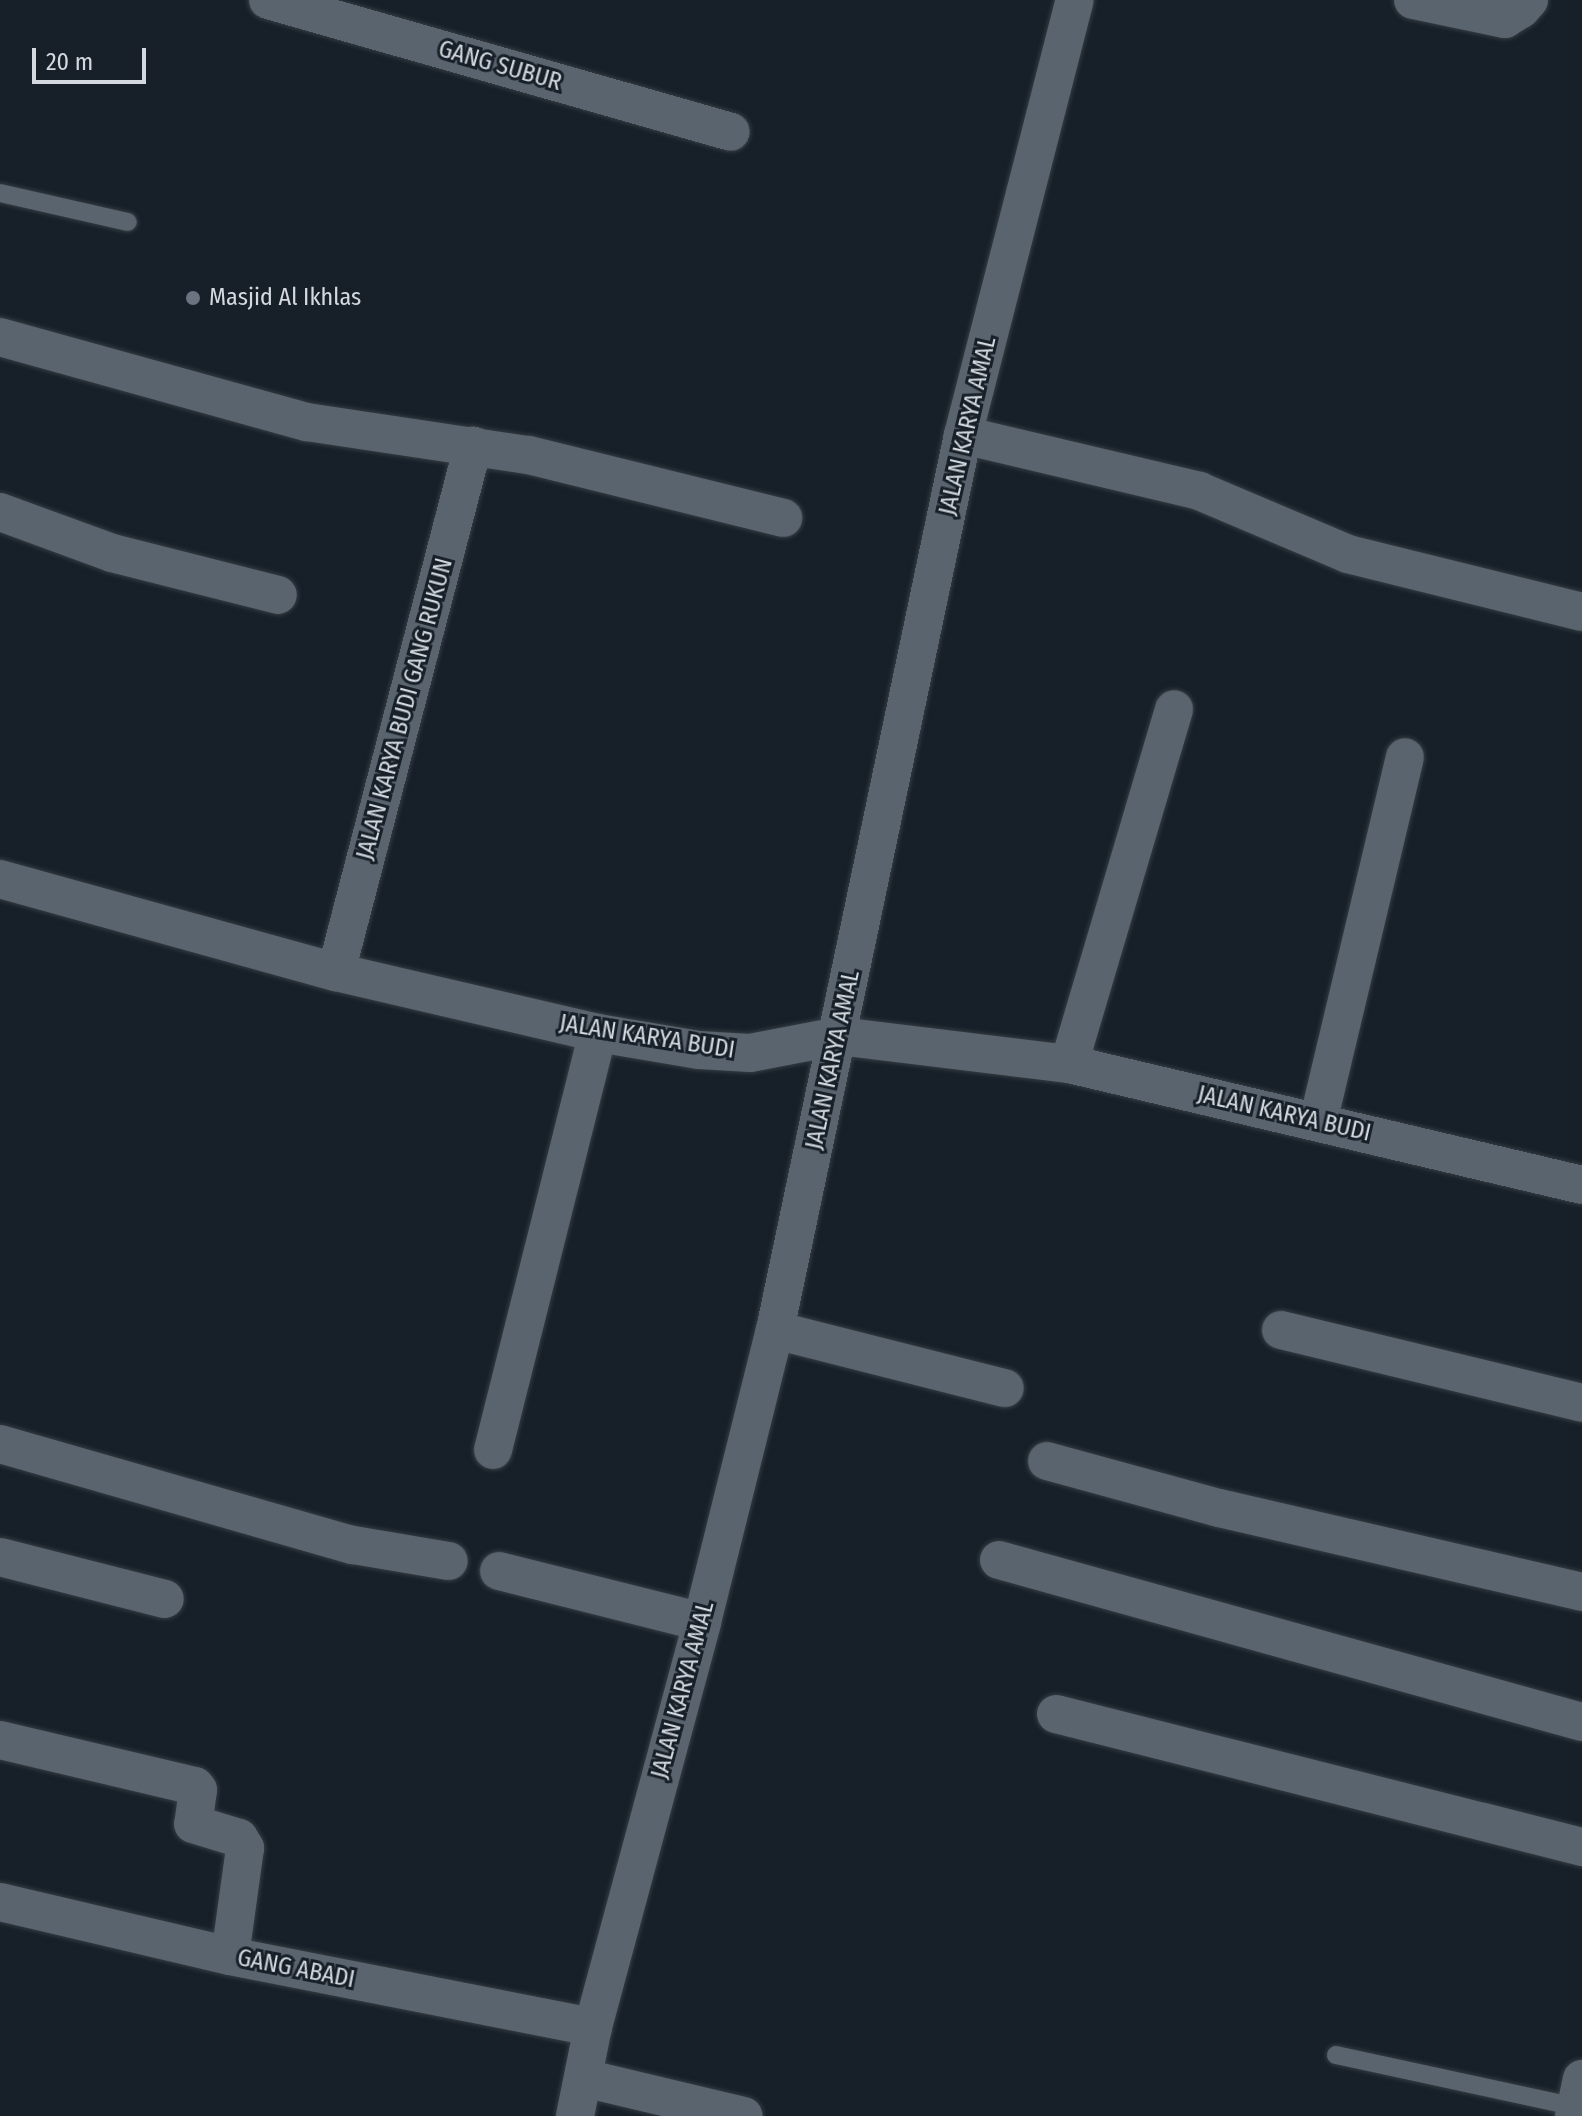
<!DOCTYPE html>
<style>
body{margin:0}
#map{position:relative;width:1582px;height:2116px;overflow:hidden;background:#172029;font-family:"Fira Sans Condensed",sans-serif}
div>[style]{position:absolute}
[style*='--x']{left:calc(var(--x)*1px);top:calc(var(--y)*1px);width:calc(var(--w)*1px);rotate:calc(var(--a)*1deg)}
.roads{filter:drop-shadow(0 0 2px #353c42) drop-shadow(0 0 2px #353c42)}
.lane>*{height:18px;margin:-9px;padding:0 9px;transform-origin:9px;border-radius:9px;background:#5a646e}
.street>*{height:38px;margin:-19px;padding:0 19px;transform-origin:19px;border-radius:19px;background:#5a646e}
.dots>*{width:22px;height:22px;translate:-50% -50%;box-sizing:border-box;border:4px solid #172029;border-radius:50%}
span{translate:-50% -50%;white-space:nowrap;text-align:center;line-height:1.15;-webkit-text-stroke:6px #172029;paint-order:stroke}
.street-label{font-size:24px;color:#d3d9df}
.poi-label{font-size:24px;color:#d3d9df}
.left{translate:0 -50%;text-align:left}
.scale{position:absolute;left:32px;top:48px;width:114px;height:36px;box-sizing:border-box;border:4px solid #d3d9df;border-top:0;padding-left:10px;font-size:24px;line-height:28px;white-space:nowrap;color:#d3d9df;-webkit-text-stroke:6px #172029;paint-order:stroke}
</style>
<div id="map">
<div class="roads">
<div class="lane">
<div style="--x:0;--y:193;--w:131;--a:12.8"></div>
<div style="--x:1336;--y:2055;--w:246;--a:12.2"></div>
</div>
<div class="street">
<div style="--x:268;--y:0;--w:481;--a:15.9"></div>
<div style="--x:1413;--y:0;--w:94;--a:11.7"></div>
<div style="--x:1505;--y:19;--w:19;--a:-32"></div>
<div style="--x:1521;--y:9;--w:12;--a:-48"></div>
<div style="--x:0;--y:337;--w:319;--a:15.5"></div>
<div style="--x:307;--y:422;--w:224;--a:8.5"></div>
<div style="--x:529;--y:455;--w:262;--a:13.9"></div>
<div style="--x:963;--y:435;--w:243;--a:13.3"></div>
<div style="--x:1199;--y:491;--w:162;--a:22.9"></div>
<div style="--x:1348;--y:554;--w:241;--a:13.9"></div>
<div style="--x:0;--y:512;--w:119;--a:20.1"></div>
<div style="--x:112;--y:553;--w:171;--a:14.2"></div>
<div style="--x:0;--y:879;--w:349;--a:15.5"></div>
<div style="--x:336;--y:972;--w:269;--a:13.1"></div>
<div style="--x:598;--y:1033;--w:102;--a:9.6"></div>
<div style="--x:699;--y:1050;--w:51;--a:3.4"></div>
<div style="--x:750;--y:1053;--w:90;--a:-10.9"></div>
<div style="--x:838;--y:1036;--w:233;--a:6.9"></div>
<div style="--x:1069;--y:1064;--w:527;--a:13.27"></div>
<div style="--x:336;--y:972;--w:544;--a:-75.4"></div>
<div style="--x:1069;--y:1064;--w:370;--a:-73.5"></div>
<div style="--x:1318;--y:1122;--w:375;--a:-76.6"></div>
<div style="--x:775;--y:1330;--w:237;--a:14.2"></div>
<div style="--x:1281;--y:1330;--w:310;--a:13.6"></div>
<div style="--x:0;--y:1444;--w:367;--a:16"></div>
<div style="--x:353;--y:1545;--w:97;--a:9.5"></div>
<div style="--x:493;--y:1450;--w:430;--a:-75.9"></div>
<div style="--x:1047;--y:1461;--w:178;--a:15.3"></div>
<div style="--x:1219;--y:1508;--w:373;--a:13"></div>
<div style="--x:0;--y:1557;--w:170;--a:14.3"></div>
<div style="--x:999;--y:1560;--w:605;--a:15.53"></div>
<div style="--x:499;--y:1571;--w:209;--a:14.1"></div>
<div style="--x:1056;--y:1714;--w:543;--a:14.19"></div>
<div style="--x:0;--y:1740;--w:200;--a:13.3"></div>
<div style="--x:195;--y:1786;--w:5;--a:53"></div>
<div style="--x:198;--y:1790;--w:34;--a:98"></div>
<div style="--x:193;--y:1824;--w:48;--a:16.9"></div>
<div style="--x:239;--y:1838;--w:12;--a:59"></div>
<div style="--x:245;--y:1848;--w:109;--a:97.9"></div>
<div style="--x:0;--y:1902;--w:236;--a:13.2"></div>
<div style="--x:230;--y:1956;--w:370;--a:11.1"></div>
<div style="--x:584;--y:2078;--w:164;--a:13.4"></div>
<div style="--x:575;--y:2116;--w:91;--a:-78.6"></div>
<div style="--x:593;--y:2027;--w:419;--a:-74.9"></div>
<div style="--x:702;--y:1622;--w:301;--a:-76"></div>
<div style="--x:775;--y:1330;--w:915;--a:-78.14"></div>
<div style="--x:963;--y:435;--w:449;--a:-75.6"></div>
<div style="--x:1574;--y:2116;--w:38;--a:-78"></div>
</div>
</div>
<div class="dots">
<div style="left:193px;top:298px;background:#6b7280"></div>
</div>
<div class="street-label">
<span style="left:500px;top:66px;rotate:16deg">GANG SUBUR</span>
<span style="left:968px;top:426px;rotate:-77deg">JALAN KARYA AMAL</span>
<span style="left:405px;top:709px;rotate:-75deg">JALAN KARYA BUDI GANG RUKUN</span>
<span style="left:647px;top:1037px;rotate:9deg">JALAN KARYA BUDI</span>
<span style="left:833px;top:1060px;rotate:-78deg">JALAN KARYA AMAL</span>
<span style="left:1284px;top:1114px;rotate:13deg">JALAN KARYA BUDI</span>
<span style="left:683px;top:1690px;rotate:-75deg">JALAN KARYA AMAL</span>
<span style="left:296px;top:1969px;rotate:11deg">GANG ABADI</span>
</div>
<div class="poi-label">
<span class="left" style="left:209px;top:298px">Masjid Al Ikhlas</span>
</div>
<div class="scale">20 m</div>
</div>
